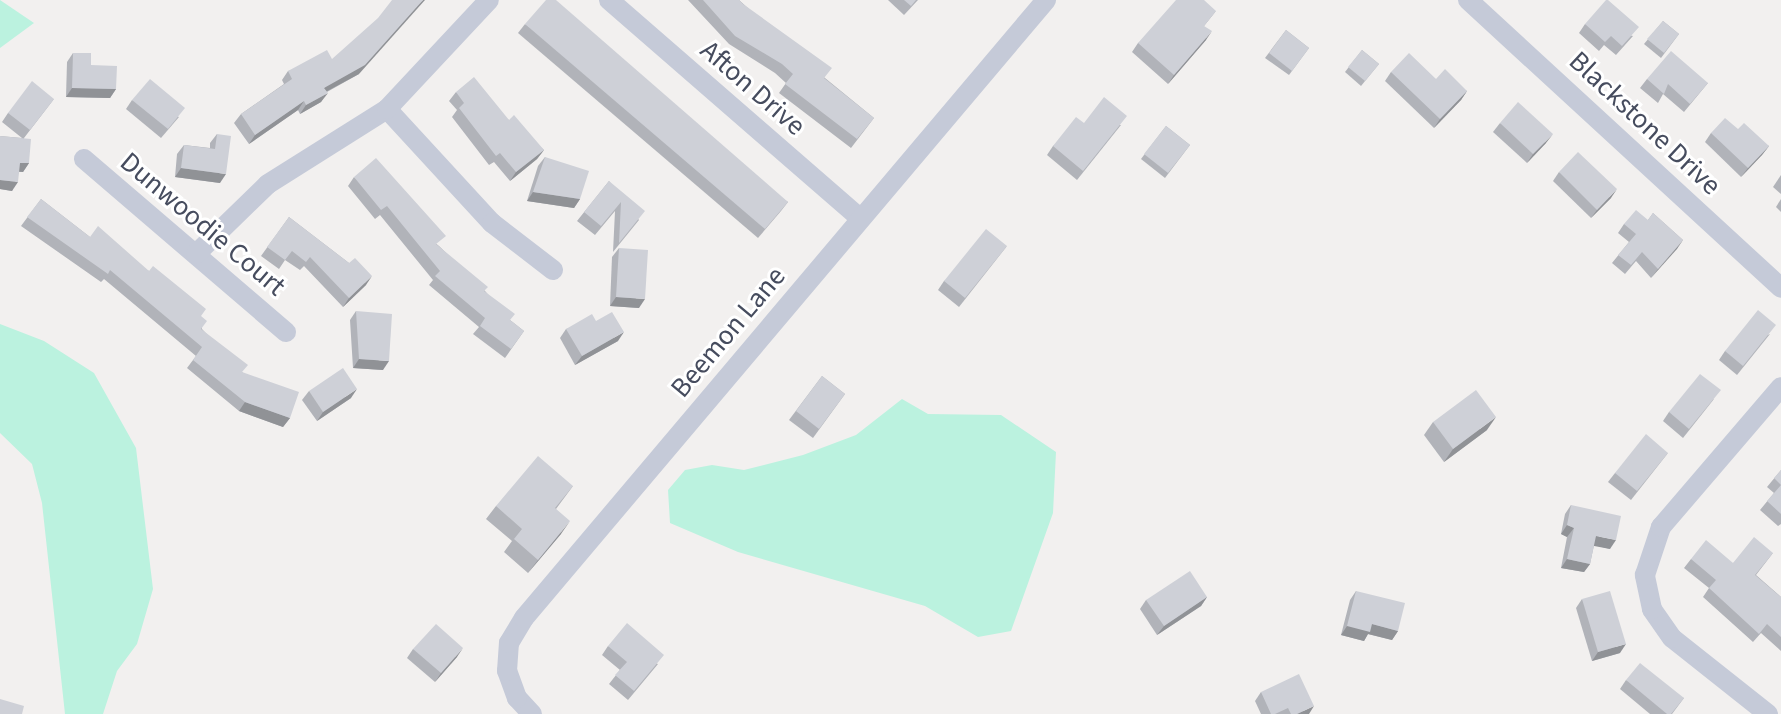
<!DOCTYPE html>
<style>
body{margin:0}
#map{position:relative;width:1781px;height:714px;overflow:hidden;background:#f2f0ef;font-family:"Source Sans 3",sans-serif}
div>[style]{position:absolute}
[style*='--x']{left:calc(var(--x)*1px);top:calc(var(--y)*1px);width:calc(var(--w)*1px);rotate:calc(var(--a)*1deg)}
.green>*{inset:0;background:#bbf2df}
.minor>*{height:20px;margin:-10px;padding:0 10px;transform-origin:10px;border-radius:10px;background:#c5cad8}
.wall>*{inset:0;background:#b1b3b9}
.shaded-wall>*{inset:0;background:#909296}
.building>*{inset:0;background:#ced0d7}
span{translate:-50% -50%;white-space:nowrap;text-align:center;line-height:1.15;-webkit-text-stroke:6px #fff;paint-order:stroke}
.street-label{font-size:28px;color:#464c5e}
</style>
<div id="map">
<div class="green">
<div style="clip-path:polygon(0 0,34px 23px,0 48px)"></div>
<div style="clip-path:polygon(0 324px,44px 341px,94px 373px,136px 448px,153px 589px,137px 644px,117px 671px,103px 714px,65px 714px,42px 503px,32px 464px,0 433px)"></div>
<div style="clip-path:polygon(902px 399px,928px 414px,1001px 415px,1056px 452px,1053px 513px,1011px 631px,978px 637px,925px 606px,738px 552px,670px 523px,668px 490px,685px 470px,712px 465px,744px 470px,803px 455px,856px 435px)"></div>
</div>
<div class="minor">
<div style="--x:609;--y:0;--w:332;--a:41"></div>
<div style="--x:1468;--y:0;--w:425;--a:42.6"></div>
<div style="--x:387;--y:109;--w:155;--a:47.4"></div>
<div style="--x:492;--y:223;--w:77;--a:37.6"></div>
<div style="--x:84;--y:159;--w:266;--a:40.6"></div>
<div style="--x:196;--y:254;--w:100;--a:-44.2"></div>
<div style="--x:268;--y:184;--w:141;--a:-32.2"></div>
<div style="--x:387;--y:109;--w:149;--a:-46.9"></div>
<div style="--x:532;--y:714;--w:22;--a:-133"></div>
<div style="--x:517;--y:698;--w:29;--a:-110"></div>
<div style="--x:507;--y:671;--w:28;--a:-86"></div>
<div style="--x:509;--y:643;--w:29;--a:-59"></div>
<div style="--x:524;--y:618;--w:809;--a:-49.81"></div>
<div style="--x:1768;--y:714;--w:122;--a:-141.6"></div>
<div style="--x:1672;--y:638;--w:35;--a:-125"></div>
<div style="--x:1652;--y:609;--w:35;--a:-102"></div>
<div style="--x:1645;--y:575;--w:51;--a:-71.6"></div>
<div style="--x:1661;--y:527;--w:184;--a:-49.4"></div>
</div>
<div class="wall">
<div style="clip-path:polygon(688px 0,739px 0,825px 78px,874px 118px,851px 148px,779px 93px,786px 83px,775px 73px,729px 44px)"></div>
<div style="clip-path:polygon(888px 0,918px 0,904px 15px)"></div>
<div style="clip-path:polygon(1216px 11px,1204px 26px,1206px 40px,1168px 84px,1132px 52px,1138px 43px)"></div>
<div style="clip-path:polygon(1663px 21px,1679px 34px,1661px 58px,1644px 44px)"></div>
<div style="clip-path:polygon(525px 24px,788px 202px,781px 211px,758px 238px,518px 33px)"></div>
<div style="clip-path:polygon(1585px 24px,1633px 36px,1616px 55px,1604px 45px,1599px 51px,1579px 33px)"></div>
<div style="clip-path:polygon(1286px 30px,1309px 48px,1289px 75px,1265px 58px)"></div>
<div style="clip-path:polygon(1362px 50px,1379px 64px,1361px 86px,1345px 72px)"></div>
<div style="clip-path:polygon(73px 53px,91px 65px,116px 89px,110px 98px,66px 97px,67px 62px)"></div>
<div style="clip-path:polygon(332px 59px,359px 74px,327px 92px,321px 102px,300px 114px,298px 110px,249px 144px,234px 123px,241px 114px,284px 84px,282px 80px,288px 71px)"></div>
<div style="clip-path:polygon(1391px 72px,1436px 79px,1467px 91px,1461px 100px,1434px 128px,1385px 81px)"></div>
<div style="clip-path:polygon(1647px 79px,1708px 83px,1684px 112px,1663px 94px,1658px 103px,1640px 88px)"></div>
<div style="clip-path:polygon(456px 92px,509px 120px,544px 150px,537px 159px,510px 181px,494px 162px,489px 165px,452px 117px,457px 110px,449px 101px)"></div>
<div style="clip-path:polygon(54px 99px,24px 138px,29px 163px,23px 172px,19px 172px,12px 191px,0 189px,0 136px,22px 138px,2px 122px,8px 113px)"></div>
<div style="clip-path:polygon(132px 100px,179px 117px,161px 138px,126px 109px)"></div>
<div style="clip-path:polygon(1084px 123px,1121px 125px,1077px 180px,1047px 155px,1053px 146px)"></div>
<div style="clip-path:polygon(1500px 123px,1546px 143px,1527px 163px,1493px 132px)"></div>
<div style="clip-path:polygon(1166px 126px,1190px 145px,1165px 178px,1141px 159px)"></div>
<div style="clip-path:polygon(1738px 129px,1769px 146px,1762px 155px,1741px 177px,1705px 142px,1711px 133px)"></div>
<div style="clip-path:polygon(217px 134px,220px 183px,175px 177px,177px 154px,184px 145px,210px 148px,210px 143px)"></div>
<div style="clip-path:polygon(545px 157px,580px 199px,574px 208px,527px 201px,538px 166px)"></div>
<div style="clip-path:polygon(1559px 172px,1611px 198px,1591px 218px,1553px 181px)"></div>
<div style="clip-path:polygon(1781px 175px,1781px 194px,1773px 187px)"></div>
<div style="clip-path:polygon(354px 177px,439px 246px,485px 291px,510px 320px,524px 331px,505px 358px,473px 334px,479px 327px,429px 285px,433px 280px,380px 215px,375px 219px,348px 186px)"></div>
<div style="clip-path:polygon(609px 181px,639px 220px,613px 252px,615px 211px,595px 235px,577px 221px)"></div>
<div style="clip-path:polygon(41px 199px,90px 237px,149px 271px,201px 316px,202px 329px,243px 373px,290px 418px,283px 427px,239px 411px,187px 368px,196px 356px,104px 279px,101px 282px,21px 226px)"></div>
<div style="clip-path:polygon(1781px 199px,1781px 212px,1776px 207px)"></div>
<div style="clip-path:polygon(1653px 213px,1683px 240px,1651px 278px,1636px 261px,1625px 274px,1612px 263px,1629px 242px,1618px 233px,1624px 224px,1648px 220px)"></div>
<div style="clip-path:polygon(289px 217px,349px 263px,366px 285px,343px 307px,304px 266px,300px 270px,285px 260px,279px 269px,261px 256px)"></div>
<div style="clip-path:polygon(1007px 246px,959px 307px,938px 290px,944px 281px)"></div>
<div style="clip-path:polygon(619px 248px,639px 308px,610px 306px,612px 257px)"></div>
<div style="clip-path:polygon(356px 311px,383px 370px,353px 368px,350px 320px)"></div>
<div style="clip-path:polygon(596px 321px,618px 341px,575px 365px,560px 338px,566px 329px)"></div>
<div style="clip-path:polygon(1770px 334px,1737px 375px,1719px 360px,1725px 351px)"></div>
<div style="clip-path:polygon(822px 376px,845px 394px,813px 438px,789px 420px)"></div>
<div style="clip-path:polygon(309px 391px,351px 398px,317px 421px,302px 400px)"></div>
<div style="clip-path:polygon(1714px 399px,1683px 438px,1663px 421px,1669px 412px)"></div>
<div style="clip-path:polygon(1433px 422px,1487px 430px,1444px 462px,1424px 435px)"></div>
<div style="clip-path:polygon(1668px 453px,1631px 500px,1608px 482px,1615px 473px)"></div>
<div style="clip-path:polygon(1781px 470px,1781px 524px,1778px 526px,1760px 510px,1774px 493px,1767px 487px)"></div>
<div style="clip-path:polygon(573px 486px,556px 509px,561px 534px,528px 573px,504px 552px,512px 541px,486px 519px,496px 506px)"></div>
<div style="clip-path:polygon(1571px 505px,1610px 549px,1594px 545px,1590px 564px,1584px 572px,1561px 568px,1567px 537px,1561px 534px,1565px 514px)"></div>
<div style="clip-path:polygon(1773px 553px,1756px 575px,1781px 597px,1781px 651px,1761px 633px,1753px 642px,1703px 597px,1709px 588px,1684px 568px,1691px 559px,1733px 563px)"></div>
<div style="clip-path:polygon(1356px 591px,1398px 631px,1392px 640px,1368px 634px,1364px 641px,1341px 635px,1350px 600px)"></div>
<div style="clip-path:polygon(1207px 597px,1201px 606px,1157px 635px,1140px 609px,1146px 600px)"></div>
<div style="clip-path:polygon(1582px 599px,1620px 653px,1592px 661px,1576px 608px)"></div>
<div style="clip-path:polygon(608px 646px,658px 664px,628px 700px,609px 684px,620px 670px,602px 655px)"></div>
<div style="clip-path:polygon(413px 649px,457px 657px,435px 682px,407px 658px)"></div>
<div style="clip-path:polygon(1626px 680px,1684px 698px,1672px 714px,1650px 714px,1620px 689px)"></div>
<div style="clip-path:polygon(1261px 692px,1309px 714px,1261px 714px,1255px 701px)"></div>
</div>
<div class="shaded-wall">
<div style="clip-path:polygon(423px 0,425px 0,359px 74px,318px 96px,324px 88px)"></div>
<div style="clip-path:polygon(1212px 31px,1206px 40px,1168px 84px,1174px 75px)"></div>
<div style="clip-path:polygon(72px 88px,116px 89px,110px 98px,66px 97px)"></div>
<div style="clip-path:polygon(1467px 91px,1461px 100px,1434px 128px,1440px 119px)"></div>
<div style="clip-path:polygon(328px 93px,321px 102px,300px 114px,306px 105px)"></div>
<div style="clip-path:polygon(304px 101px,298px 110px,249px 144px,255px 135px)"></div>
<div style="clip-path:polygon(1553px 134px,1546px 143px,1527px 163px,1533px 154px)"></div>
<div style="clip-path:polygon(1769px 146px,1762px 155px,1741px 177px,1748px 168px)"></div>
<div style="clip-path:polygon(544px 150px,537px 159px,510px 181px,516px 172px)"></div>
<div style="clip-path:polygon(20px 163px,29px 163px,23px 172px,14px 171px)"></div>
<div style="clip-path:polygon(181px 168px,226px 174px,220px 183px,175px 177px)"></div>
<div style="clip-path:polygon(0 180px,18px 182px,12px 191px,0 189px)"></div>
<div style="clip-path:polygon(1617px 189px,1611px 198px,1591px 218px,1597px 210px)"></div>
<div style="clip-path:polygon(533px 192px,580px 199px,574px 208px,527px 201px)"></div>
<div style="clip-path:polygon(1683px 240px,1677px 249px,1651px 278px,1658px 269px)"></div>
<div style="clip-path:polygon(372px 276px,366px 285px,343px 307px,349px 298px)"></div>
<div style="clip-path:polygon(616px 297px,645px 299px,639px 308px,610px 306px)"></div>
<div style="clip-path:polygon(624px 332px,618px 341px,575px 365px,582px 356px)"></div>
<div style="clip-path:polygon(359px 359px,389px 361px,383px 370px,353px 368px)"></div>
<div style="clip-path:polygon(357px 389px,351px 398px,317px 421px,323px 412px)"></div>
<div style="clip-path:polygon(245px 402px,290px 418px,283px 427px,239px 411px)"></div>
<div style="clip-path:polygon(1496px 417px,1487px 430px,1444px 462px,1453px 449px)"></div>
<div style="clip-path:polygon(570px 521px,561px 534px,528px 573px,538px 560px)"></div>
<div style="clip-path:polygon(1567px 525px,1574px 528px,1567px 537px,1561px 534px)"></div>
<div style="clip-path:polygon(1596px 536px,1616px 540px,1610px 549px,1589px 545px)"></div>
<div style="clip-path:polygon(1567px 559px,1590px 564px,1584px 572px,1561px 568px)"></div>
<div style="clip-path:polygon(1207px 597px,1201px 606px,1157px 635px,1164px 626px)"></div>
<div style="clip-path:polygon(1372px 624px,1398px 631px,1392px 640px,1368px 634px,1364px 641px,1341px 635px,1347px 626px)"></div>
<div style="clip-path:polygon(1626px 644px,1620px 653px,1592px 661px,1598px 652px)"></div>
<div style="clip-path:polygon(463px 648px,457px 657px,435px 682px,441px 673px)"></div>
<div style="clip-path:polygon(1314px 706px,1309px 714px,1297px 714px)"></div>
</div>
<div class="building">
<div style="clip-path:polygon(392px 0,423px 0,365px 65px,324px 88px,328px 93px,306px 105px,304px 101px,255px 135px,241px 114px,292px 79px,288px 71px,327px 50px,332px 59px,378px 18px)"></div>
<div style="clip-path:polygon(546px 0,556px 0,788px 202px,765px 229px,525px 24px)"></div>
<div style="clip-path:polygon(703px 0,739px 0,743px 4px,832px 68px,824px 78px,874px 118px,857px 139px,785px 84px,793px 74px,782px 64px,735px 36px)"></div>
<div style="clip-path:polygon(904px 0,916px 0,911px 6px)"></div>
<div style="clip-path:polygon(1176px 0,1204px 0,1216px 11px,1204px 26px,1212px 31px,1174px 75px,1138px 43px)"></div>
<div style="clip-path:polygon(1606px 0,1608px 0,1639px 27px,1622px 46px,1611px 36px,1605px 42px,1585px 24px)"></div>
<div style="clip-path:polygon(1663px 21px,1679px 34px,1664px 53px,1647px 39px)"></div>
<div style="clip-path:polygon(1286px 30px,1309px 48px,1292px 71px,1269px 53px)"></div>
<div style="clip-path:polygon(1362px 50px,1379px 64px,1365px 81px,1348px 67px)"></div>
<div style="clip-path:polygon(1671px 51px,1708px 83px,1690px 104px,1668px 84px,1664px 94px,1647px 79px)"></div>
<div style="clip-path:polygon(73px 53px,91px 53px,91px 65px,117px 66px,116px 89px,72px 88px)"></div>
<div style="clip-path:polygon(1409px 53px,1436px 79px,1445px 69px,1467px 91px,1440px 119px,1391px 72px)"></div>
<div style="clip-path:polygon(474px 77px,509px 120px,514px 115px,544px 150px,516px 172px,500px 153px,496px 156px,459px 108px,464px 103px,456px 92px)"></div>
<div style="clip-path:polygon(150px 79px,185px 108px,168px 129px,132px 100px)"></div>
<div style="clip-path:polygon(32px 81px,54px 99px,30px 130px,8px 113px)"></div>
<div style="clip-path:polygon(1104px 97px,1127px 116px,1083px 171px,1053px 146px,1076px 117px,1084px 123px)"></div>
<div style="clip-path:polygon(1518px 102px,1553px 134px,1533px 154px,1500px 123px)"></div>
<div style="clip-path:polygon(1725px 118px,1738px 129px,1744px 123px,1769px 146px,1748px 168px,1711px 133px)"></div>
<div style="clip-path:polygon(1166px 126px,1190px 145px,1168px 173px,1144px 154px)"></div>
<div style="clip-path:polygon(217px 134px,231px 136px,226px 174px,181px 168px,184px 145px,215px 149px)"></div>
<div style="clip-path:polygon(0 136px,31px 139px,29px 163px,20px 163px,18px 182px,0 180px)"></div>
<div style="clip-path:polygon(1578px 152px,1617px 189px,1597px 210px,1559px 172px)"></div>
<div style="clip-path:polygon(545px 157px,589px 171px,580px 199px,533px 192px)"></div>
<div style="clip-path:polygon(376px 158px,446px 236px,436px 244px,488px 287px,484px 291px,515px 314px,510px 320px,524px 331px,511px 349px,480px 326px,485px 318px,435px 276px,440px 271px,387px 206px,381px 210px,354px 177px)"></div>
<div style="clip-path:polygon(609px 181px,645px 211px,619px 243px,621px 202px,601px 226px,584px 212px)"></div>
<div style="clip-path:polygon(41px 199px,90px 237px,98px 226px,149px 271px,153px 266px,206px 309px,201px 316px,207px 321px,201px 329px,248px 365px,242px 372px,299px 392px,290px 418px,245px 402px,193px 360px,202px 347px,110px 270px,108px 274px,27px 217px)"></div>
<div style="clip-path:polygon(1636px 210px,1648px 220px,1653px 213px,1683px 240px,1658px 269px,1642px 252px,1631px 265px,1618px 255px,1636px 234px,1624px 224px)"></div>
<div style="clip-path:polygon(289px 217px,349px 263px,355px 258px,372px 276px,349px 298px,310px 257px,306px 262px,292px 251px,285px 260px,267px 247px)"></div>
<div style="clip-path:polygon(986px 229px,1007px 246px,965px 298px,944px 281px)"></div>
<div style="clip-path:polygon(619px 248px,648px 250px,645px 299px,616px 297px)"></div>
<div style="clip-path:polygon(1758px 310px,1776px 325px,1743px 366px,1725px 351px)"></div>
<div style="clip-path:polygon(356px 311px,392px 314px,389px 361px,359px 359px)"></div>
<div style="clip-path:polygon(612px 312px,624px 332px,582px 356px,566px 329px,592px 314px,596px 321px)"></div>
<div style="clip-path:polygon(343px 368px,357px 389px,323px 412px,309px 391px)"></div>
<div style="clip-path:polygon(1700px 374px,1721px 390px,1689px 429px,1669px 412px)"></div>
<div style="clip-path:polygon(822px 376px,845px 394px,819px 429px,796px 411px)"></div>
<div style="clip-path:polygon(1476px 390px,1496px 417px,1453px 449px,1433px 422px)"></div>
<div style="clip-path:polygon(1646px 434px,1668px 453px,1637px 491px,1615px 473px)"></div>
<div style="clip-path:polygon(538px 456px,573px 486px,555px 508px,570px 521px,538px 560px,514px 539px,522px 529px,496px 506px)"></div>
<div style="clip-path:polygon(1781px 470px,1781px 485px,1774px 478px)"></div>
<div style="clip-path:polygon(1781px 485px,1781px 514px,1767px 501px)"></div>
<div style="clip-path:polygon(1571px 505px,1621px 516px,1616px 540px,1596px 536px,1590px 564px,1567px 559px,1574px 528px,1567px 525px)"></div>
<div style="clip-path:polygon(1754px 537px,1773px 553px,1755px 575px,1781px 597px,1781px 637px,1767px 624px,1759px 634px,1709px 588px,1716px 580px,1691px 559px,1706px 540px,1733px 563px)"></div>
<div style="clip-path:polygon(1190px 571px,1207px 597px,1164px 626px,1146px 600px)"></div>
<div style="clip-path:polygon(1356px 591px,1405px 603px,1398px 631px,1372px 624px,1370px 632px,1347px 626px)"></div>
<div style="clip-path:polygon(1610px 591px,1626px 644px,1598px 652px,1582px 599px)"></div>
<div style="clip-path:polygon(627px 623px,664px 655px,634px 691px,615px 675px,627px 662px,608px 646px)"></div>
<div style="clip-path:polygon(436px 624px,463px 648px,441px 673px,413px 649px)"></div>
<div style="clip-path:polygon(1640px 663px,1684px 698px,1671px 714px,1667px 714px,1626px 680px)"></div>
<div style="clip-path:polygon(1299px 674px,1314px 706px,1297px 714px,1291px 714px,1288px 708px,1275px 714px,1271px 714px,1261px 692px)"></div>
<div style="clip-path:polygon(0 699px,24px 706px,22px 714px,0 714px)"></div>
</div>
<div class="street-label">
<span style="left:753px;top:88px;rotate:41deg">Afton Drive</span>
<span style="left:1645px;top:123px;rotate:43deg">Blackstone Drive</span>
<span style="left:203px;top:224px;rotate:40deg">Dunwoodie Court</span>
<span style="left:728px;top:332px;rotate:-50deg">Beemon Lane</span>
</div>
</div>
